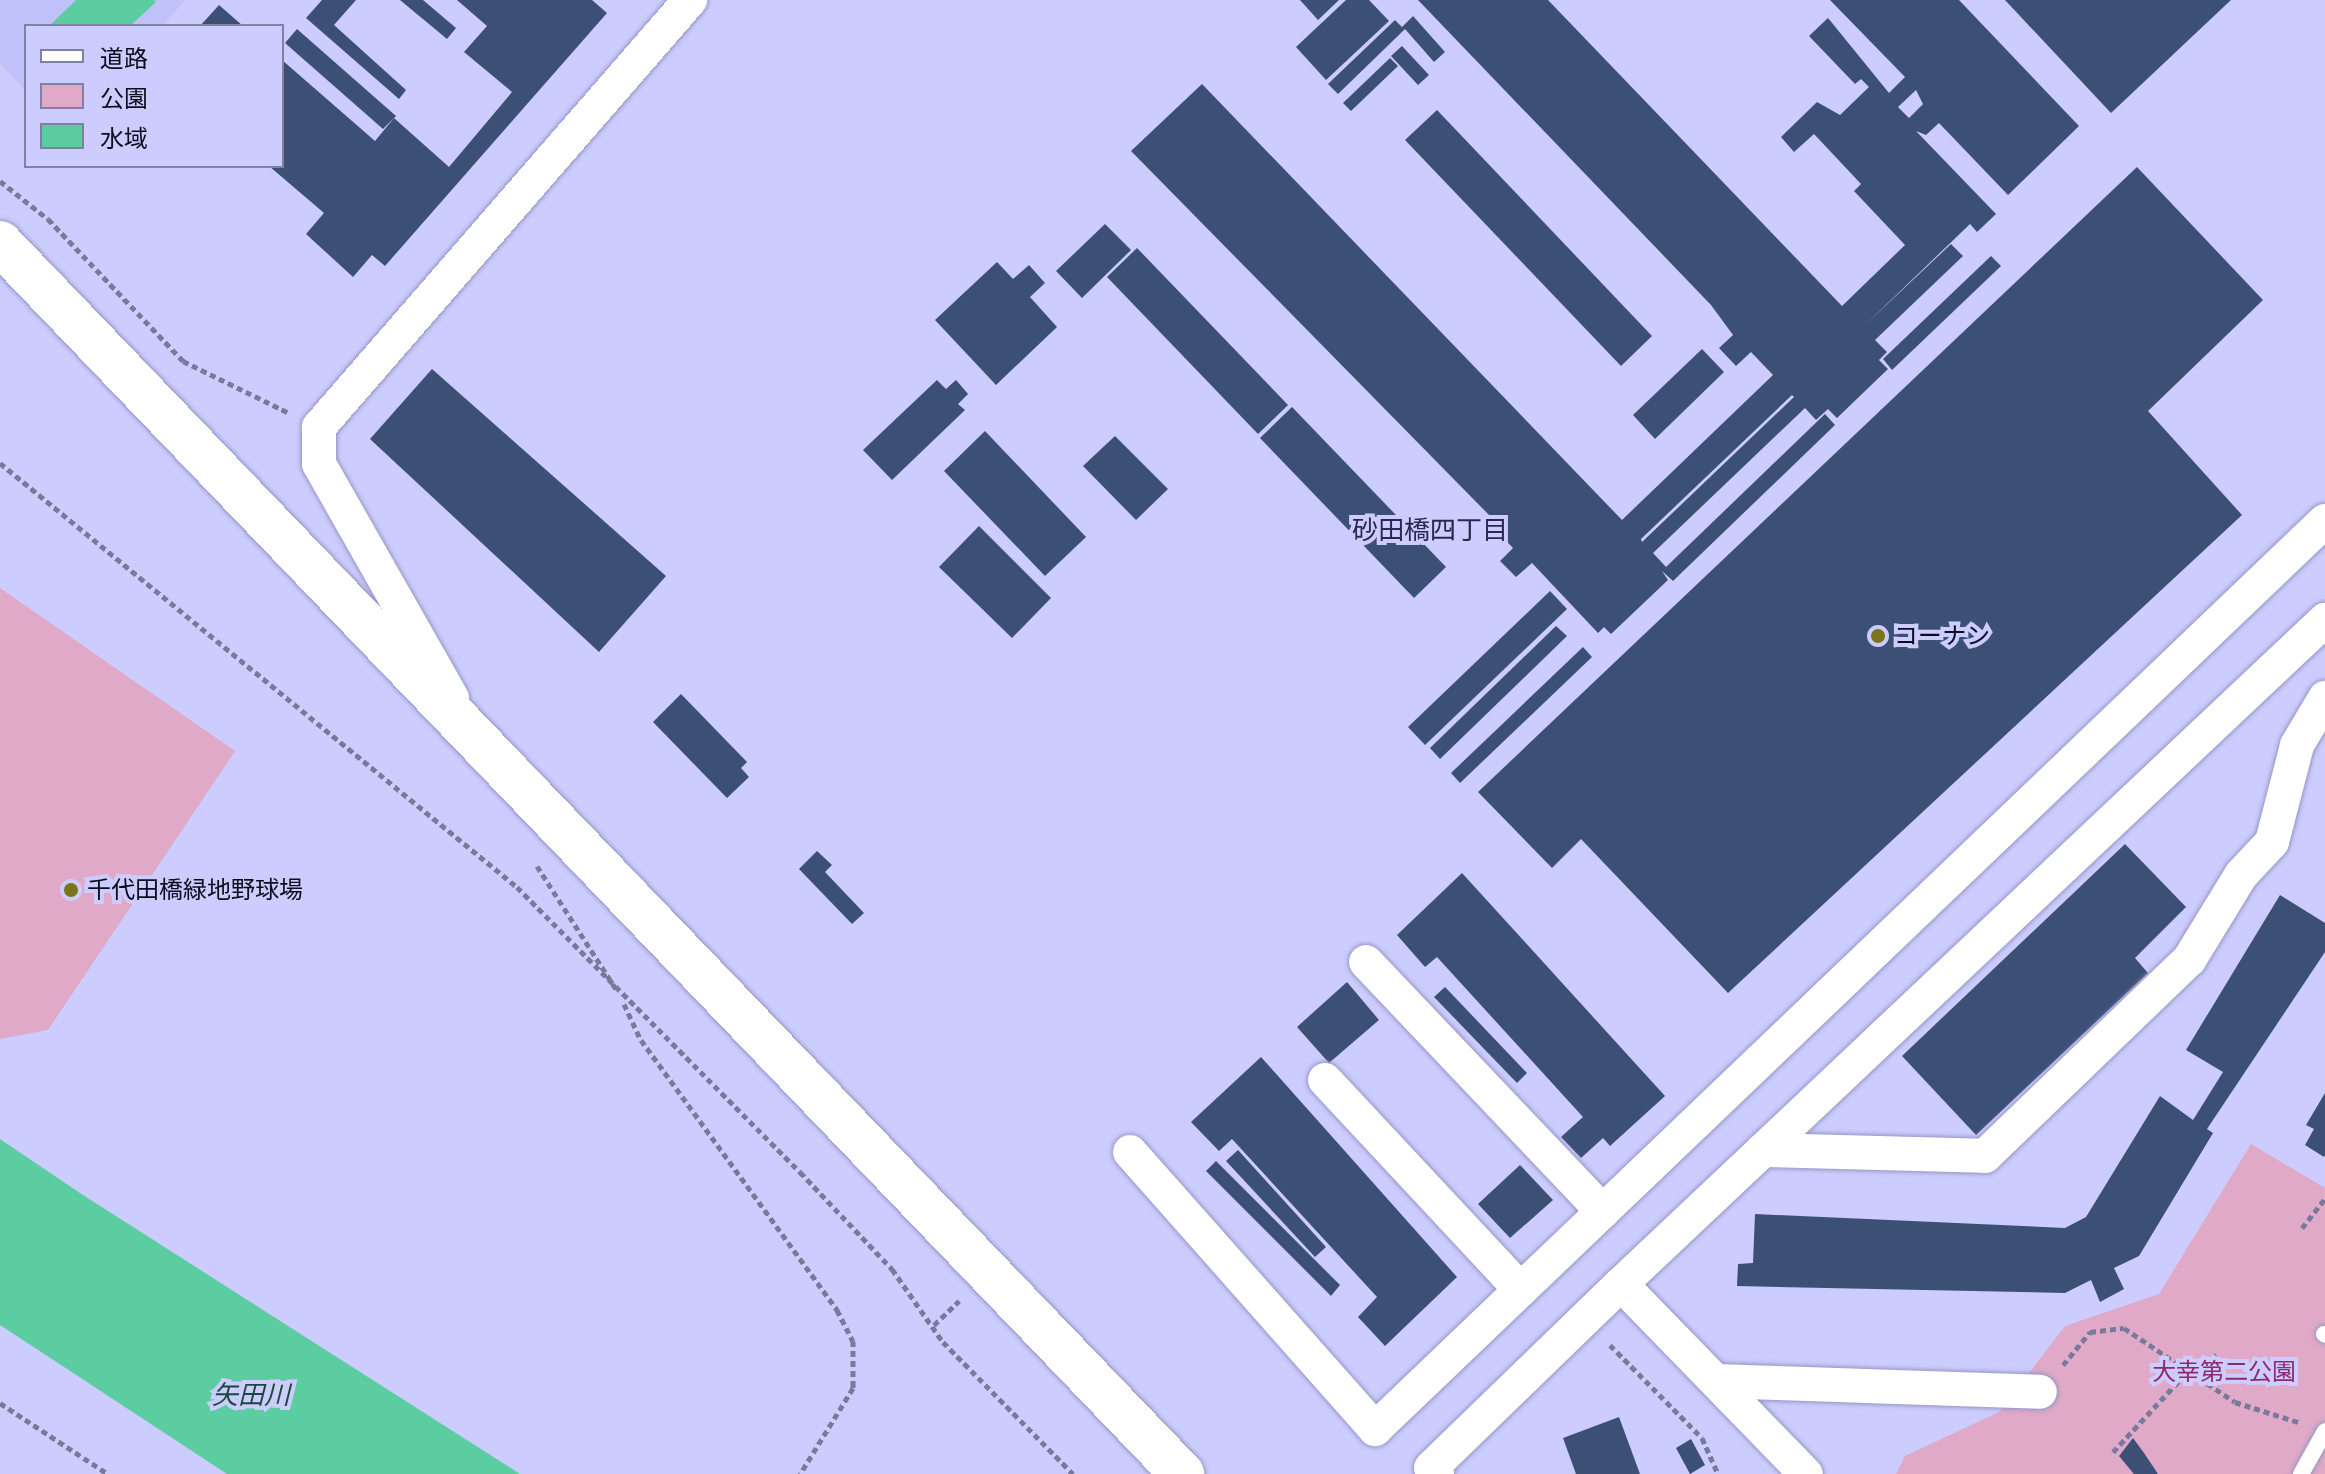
<!DOCTYPE html>
<meta charset="utf-8">
<style>
body{margin:0}
#map{position:relative;width:2325px;height:1474px;overflow:hidden;background:#cccdfe;font-family:Inter,"Noto Sans JP",sans-serif}
div>[style]{position:absolute}
[style*='--x']{left:calc(var(--x)*1px);top:calc(var(--y)*1px);width:calc(var(--w)*1px);rotate:calc(var(--a)*1deg)}
.built>*{inset:0;background:#c0c1f9}
.green>*{inset:0;background:#dfa9c7}
.water>*{inset:0;background:#5ccda0}
.building>*{inset:0;background:#3c4f75}
.path>*{height:5px;margin-top:-2.5px;transform-origin:0;background:repeating-linear-gradient(90deg,#79799c 0 6px,transparent 0 10px)}
.roads{filter:drop-shadow(0 0 2px #9697c5) drop-shadow(0 0 2px #9697c5)}
.lane>*{height:16px;margin:-8px;padding:0 8px;transform-origin:8px;border-radius:8px;background:#fff}
.street>*{height:34px;margin:-17px;padding:0 17px;transform-origin:17px;border-radius:17px;background:#fff}
.secondary>*{height:44px;margin:-22px;padding:0 22px;transform-origin:22px;border-radius:22px;background:#fff}
.dots>*{width:22px;height:22px;translate:-50% -50%;box-sizing:border-box;border:4px solid #cccdfe;border-radius:50%}
span{translate:-50% -50%;white-space:nowrap;text-align:center;line-height:1.15;-webkit-text-stroke:8px #cccdfe;paint-order:stroke}
.poi-label{font-size:24px;color:#0d0c1d}
.left{translate:0 -50%;text-align:left}
.park-label{font-size:24px;color:#8e296b}
.neighbourhood-label{font-size:26px;color:#2b284f}
.water-label{font-size:26px;color:#1a4a37;font-style:italic}
.legend{position:absolute;left:24px;top:24px;width:260px;height:144px;box-sizing:border-box;background:#cccdfe;border:2px solid #8080a4;margin:0;padding:10px 14px;list-style:none;font-size:24px;color:#0d0c1d}
.legend li{display:flex;align-items:center;gap:16px;height:40px}
.legend b{width:40px;border:2px solid #8080a4}
</style>
<div id="map">
<div class="built">
<div style="clip-path:polygon(0 0,185px 0,163px 26px,26px 26px,26px 91px,0 64px)"></div>
</div>
<div class="green">
<div style="clip-path:polygon(0 588px,235px 751px,48px 1030px,0 1039px)"></div>
<div style="clip-path:polygon(2251px 1144px,2325px 1188px,2325px 1474px,1896px 1474px,1905px 1456px,1999px 1412px,2065px 1326px,2159px 1294px)"></div>
</div>
<div class="water">
<div style="clip-path:polygon(76px 0,154px 0,156px 2px,130px 26px,49px 26px)"></div>
<div style="clip-path:polygon(0 1139px,83px 1195px,520px 1474px,227px 1474px,0 1325px)"></div>
</div>
<div class="building">
<div style="clip-path:polygon(322px 0,356px 0,334px 25px,406px 90px,399px 99px,306px 18px)"></div>
<div style="clip-path:polygon(400px 0,423px 0,456px 28px,447px 39px)"></div>
<div style="clip-path:polygon(457px 0,592px 0,607px 13px,385px 266px,372px 255px,353px 277px,306px 234px,324px 213px,269px 166px,282px 166px,282px 60px,375px 141px,394px 118px,449px 167px,512px 92px,464px 52px,487px 26px)"></div>
<div style="clip-path:polygon(1300px 0,1339px 0,1318px 20px)"></div>
<div style="clip-path:polygon(1346px 0,1369px 0,1389px 21px,1326px 80px,1296px 47px)"></div>
<div style="clip-path:polygon(evenodd,1418px 0,1548px 0,1842px 306px,1905px 245px,1854px 191px,1861px 184px,1814px 134px,1794px 152px,1781px 137px,1817px 102px,1840px 115px,1869px 87px,1861px 79px,1855px 84px,1809px 36px,1828px 18px,1889px 93px,1905px 77px,1830px 0,1959px 0,2079px 126px,2008px 195px,1939px 123px,1926px 135px,1916px 131px,1996px 214px,1977px 232px,1970px 224px,1863px 327px,1951px 244px,1963px 256px,1875px 340px,1887px 352px,1879px 360px,1888px 369px,1837px 418px,1828px 409px,1816px 420px,1805px 408px,1653px 553px,1666px 567px,1825px 414px,1835px 425px,1673px 581px,1662px 571px,1668px 580px,1611px 634px,1604px 627px,1598px 633px,1532px 563px,1516px 577px,1500px 561px,1513px 548px,1486px 520px,1490px 516px,1131px 151px,1202px 84px,1622px 520px,1773px 375px,1751px 352px,1736px 366px,1719px 348px,1733px 335px,1711px 305px,1418px 0,1916px 90px,1923px 104px,1909px 118px,1898px 107px,1916px 90px,1418px 0,1792px 395px,1794px 397px,1642px 542px,1641px 539px,1792px 395px)"></div>
<div style="clip-path:polygon(2005px 0,2231px 0,2111px 113px)"></div>
<div style="clip-path:polygon(219px 5px,243px 26px,200px 26px)"></div>
<div style="clip-path:polygon(1413px 16px,1445px 52px,1434px 62px,1405px 29px,1338px 94px,1328px 84px,1395px 20px,1402px 27px)"></div>
<div style="clip-path:polygon(297px 29px,396px 116px,383px 129px,285px 43px)"></div>
<div style="clip-path:polygon(1402px 46px,1429px 75px,1418px 85px,1391px 56px)"></div>
<div style="clip-path:polygon(1390px 58px,1398px 66px,1351px 111px,1343px 103px)"></div>
<div style="clip-path:polygon(1437px 110px,1652px 336px,1621px 366px,1405px 140px)"></div>
<div style="clip-path:polygon(2137px 167px,2263px 300px,2148px 411px,2242px 515px,1728px 993px,1581px 839px,1552px 868px,1478px 792px)"></div>
<div style="clip-path:polygon(1105px 224px,1131px 250px,1082px 298px,1056px 271px)"></div>
<div style="clip-path:polygon(1137px 248px,1288px 405px,1258px 434px,1107px 277px)"></div>
<div style="clip-path:polygon(1991px 256px,2001px 266px,1892px 370px,1883px 359px)"></div>
<div style="clip-path:polygon(997px 262px,1013px 279px,1029px 265px,1045px 283px,1030px 297px,1057px 327px,996px 385px,935px 320px)"></div>
<div style="clip-path:polygon(1702px 349px,1724px 372px,1655px 439px,1633px 415px)"></div>
<div style="clip-path:polygon(432px 369px,666px 576px,599px 652px,370px 439px)"></div>
<div style="clip-path:polygon(937px 380px,946px 389px,956px 380px,968px 394px,958px 404px,965px 410px,892px 480px,863px 450px)"></div>
<div style="clip-path:polygon(1292px 407px,1446px 567px,1414px 598px,1260px 438px)"></div>
<div style="clip-path:polygon(985px 431px,1086px 537px,1045px 576px,944px 471px)"></div>
<div style="clip-path:polygon(1115px 436px,1168px 489px,1136px 520px,1083px 466px)"></div>
<div style="clip-path:polygon(979px 526px,1051px 598px,1012px 638px,939px 567px)"></div>
<div style="clip-path:polygon(1550px 591px,1567px 609px,1425px 745px,1408px 727px)"></div>
<div style="clip-path:polygon(1556px 626px,1567px 636px,1440px 759px,1430px 748px)"></div>
<div style="clip-path:polygon(1583px 647px,1592px 657px,1460px 783px,1451px 773px)"></div>
<div style="clip-path:polygon(681px 694px,747px 762px,741px 768px,749px 777px,727px 798px,653px 722px)"></div>
<div style="clip-path:polygon(2125px 844px,2186px 907px,2135px 958px,2148px 973px,1976px 1135px,1902px 1056px)"></div>
<div style="clip-path:polygon(817px 851px,832px 865px,825px 872px,864px 913px,852px 924px,799px 869px)"></div>
<div style="clip-path:polygon(1462px 873px,1665px 1096px,1610px 1146px,1603px 1138px,1581px 1158px,1561px 1137px,1583px 1117px,1437px 957px,1425px 967px,1397px 935px)"></div>
<div style="clip-path:polygon(2280px 895px,2325px 923px,2325px 952px,2207px 1129px,2213px 1133px,2139px 1256px,2114px 1268px,2124px 1289px,2100px 1302px,2091px 1280px,2065px 1293px,1737px 1286px,1738px 1264px,1753px 1263px,1755px 1214px,2065px 1228px,2086px 1217px,2160px 1096px,2193px 1120px,2223px 1072px,2186px 1050px)"></div>
<div style="clip-path:polygon(1347px 982px,1379px 1020px,1329px 1063px,1297px 1027px)"></div>
<div style="clip-path:polygon(1445px 987px,1527px 1073px,1517px 1083px,1434px 997px)"></div>
<div style="clip-path:polygon(1261px 1057px,1457px 1277px,1385px 1346px,1358px 1317px,1377px 1297px,1232px 1139px,1219px 1151px,1191px 1122px)"></div>
<div style="clip-path:polygon(2325px 1093px,2325px 1155px,2324px 1157px,2305px 1145px,2314px 1129px,2306px 1125px)"></div>
<div style="clip-path:polygon(1238px 1150px,1326px 1247px,1315px 1257px,1226px 1161px)"></div>
<div style="clip-path:polygon(1216px 1161px,1340px 1285px,1331px 1296px,1206px 1171px)"></div>
<div style="clip-path:polygon(1520px 1165px,1553px 1200px,1510px 1238px,1478px 1204px)"></div>
<div style="clip-path:polygon(1619px 1417px,1640px 1474px,1576px 1474px,1563px 1438px)"></div>
<div style="clip-path:polygon(2133px 1438px,2144px 1453px,2158px 1474px,2134px 1474px,2119px 1456px)"></div>
<div style="clip-path:polygon(1691px 1439px,1705px 1465px,1690px 1474px,1676px 1448px)"></div>
</div>
<div class="path">
<div style="--x:0;--y:181;--w:61;--a:38.4"></div>
<div style="--x:48;--y:219;--w:196;--a:46.4"></div>
<div style="--x:183;--y:361;--w:118;--a:26.1"></div>
<div style="--x:0;--y:463;--w:669;--a:39.36"></div>
<div style="--x:517;--y:887;--w:402;--a:45.2"></div>
<div style="--x:800;--y:1172;--w:134;--a:46.5"></div>
<div style="--x:892;--y:1269;--w:89;--a:55.1"></div>
<div style="--x:943;--y:1342;--w:185;--a:45.4"></div>
<div style="--x:537;--y:866;--w:150;--a:57.3"></div>
<div style="--x:624;--y:1004;--w:40;--a:65"></div>
<div style="--x:641;--y:1040;--w:334;--a:54"></div>
<div style="--x:837;--y:1310;--w:35;--a:63"></div>
<div style="--x:853;--y:1341;--w:47;--a:90"></div>
<div style="--x:853;--y:1388;--w:101;--a:121.6"></div>
<div style="--x:2302;--y:1228;--w:37;--a:-52"></div>
<div style="--x:934;--y:1325;--w:35;--a:-44"></div>
<div style="--x:1610;--y:1345;--w:131;--a:45.3"></div>
<div style="--x:1702;--y:1438;--w:39;--a:66"></div>
<div style="--x:2063;--y:1365;--w:43;--a:-50.7"></div>
<div style="--x:2090;--y:1332;--w:34;--a:-7"></div>
<div style="--x:2124;--y:1328;--w:133;--a:33.7"></div>
<div style="--x:2235;--y:1402;--w:69;--a:17.7"></div>
<div style="--x:2193;--y:1375;--w:31;--a:-42"></div>
<div style="--x:0;--y:1403;--w:129;--a:33.3"></div>
<div style="--x:2113;--y:1452;--w:110;--a:-47.2"></div>
</div>
<div class="roads">
<div class="lane">
<div style="--x:2324;--y:1334;--w:1;--a:45"></div>
<div style="--x:2301;--y:1474;--w:49;--a:-60.8"></div>
</div>
<div class="street">
<div style="--x:452;--y:698;--w:269;--a:-119.6"></div>
<div style="--x:319;--y:464;--w:37;--a:-90"></div>
<div style="--x:319;--y:427;--w:566;--a:-49.01"></div>
<div style="--x:1366;--y:962;--w:344;--a:46.5"></div>
<div style="--x:1325;--y:1080;--w:287;--a:47"></div>
<div style="--x:1763;--y:1150;--w:222;--a:1.5"></div>
<div style="--x:1985;--y:1156;--w:283;--a:-43.9"></div>
<div style="--x:2189;--y:960;--w:100;--a:-58.5"></div>
<div style="--x:2241;--y:875;--w:45;--a:-46.8"></div>
<div style="--x:2272;--y:842;--w:100;--a:-75.5"></div>
<div style="--x:2297;--y:745;--w:55;--a:-59.2"></div>
<div style="--x:1130;--y:1152;--w:370;--a:48.5"></div>
<div style="--x:1375;--y:1429;--w:1314;--a:-43.71"></div>
<div style="--x:1621;--y:1284;--w:265;--a:45.8"></div>
<div style="--x:1716;--y:1381;--w:324;--a:1.9"></div>
<div style="--x:1437;--y:1474;--w:8;--a:-135"></div>
<div style="--x:1431;--y:1468;--w:264;--a:-44.1"></div>
<div style="--x:1621;--y:1284;--w:968;--a:-43.33"></div>
</div>
<div class="secondary">
<div style="--x:0;--y:243;--w:1707;--a:46.16"></div>
</div>
</div>
<div class="dots">
<div style="left:1878px;top:636px;background:#7c7518"></div>
<div style="left:71px;top:890px;background:#7c7518"></div>
</div>
<div class="poi-label">
<span class="left" style="left:1894px;top:636px">コーナン</span>
<span class="left" style="left:87px;top:890px">千代田橋緑地野球場</span>
</div>
<div class="park-label">
<span style="left:2224px;top:1372px">大幸第二公園</span>
</div>
<div class="neighbourhood-label">
<span style="left:1430px;top:530px">砂田橋四丁目</span>
</div>
<div class="water-label">
<span style="left:251px;top:1395px">矢田川</span>
</div>
<ul class="legend">
<li><b style="height:10px;background:#fff"></b>道路</li>
<li><b style="height:22px;background:#dfa9c7"></b>公園</li>
<li><b style="height:22px;background:#5ccda0"></b>水域</li>
</ul>
</div>
